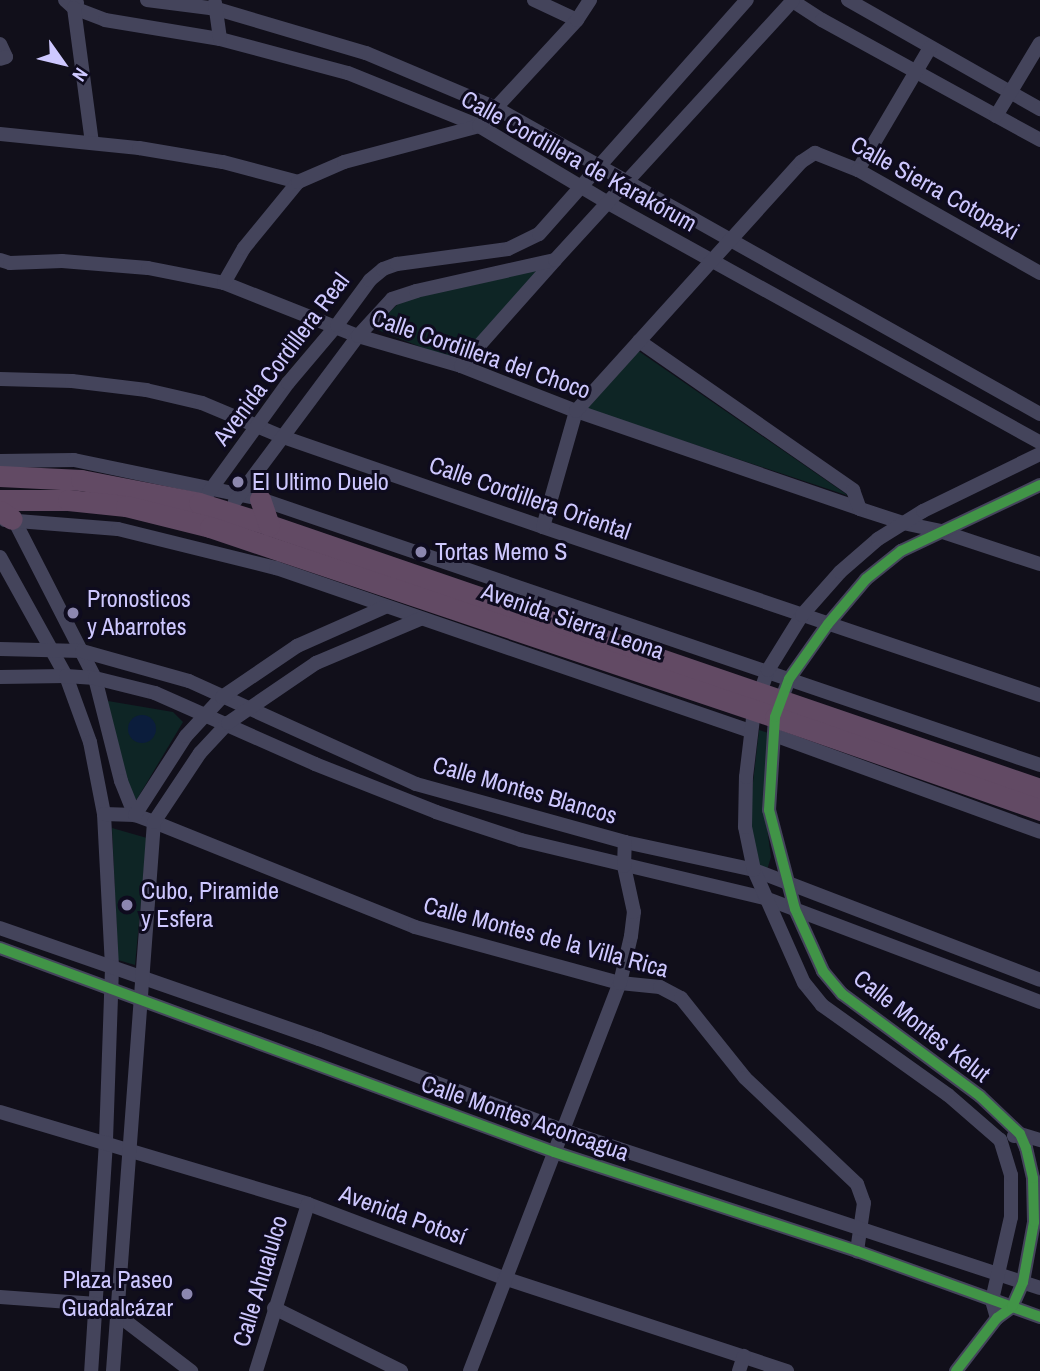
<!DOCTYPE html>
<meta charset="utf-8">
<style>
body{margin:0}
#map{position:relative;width:1040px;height:1371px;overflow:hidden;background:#110f1a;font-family:"Archivo Narrow",sans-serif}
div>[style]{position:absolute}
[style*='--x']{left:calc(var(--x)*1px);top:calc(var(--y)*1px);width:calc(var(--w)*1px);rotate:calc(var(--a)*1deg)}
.green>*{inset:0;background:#0e2525}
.water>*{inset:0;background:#0b1d3c}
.round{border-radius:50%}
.minor>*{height:14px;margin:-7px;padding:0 7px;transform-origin:7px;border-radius:7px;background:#44445b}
.highway>*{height:21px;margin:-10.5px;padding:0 10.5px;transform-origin:10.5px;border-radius:10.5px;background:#624a64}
.cycleway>*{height:10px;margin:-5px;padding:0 5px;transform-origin:5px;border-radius:5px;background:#419447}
.dots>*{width:19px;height:19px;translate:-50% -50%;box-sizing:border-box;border:4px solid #0e0b1e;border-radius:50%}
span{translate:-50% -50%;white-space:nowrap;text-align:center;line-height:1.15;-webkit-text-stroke:6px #0e0b1e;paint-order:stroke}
.street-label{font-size:24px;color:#cec8ff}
.poi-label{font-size:24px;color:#cec8ff}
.left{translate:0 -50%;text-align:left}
.right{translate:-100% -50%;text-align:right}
.north{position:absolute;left:28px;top:28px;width:70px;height:70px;-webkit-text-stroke:5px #0e0b1e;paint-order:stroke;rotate:124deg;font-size:19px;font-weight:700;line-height:28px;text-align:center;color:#cec8ff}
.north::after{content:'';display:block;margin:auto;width:24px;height:32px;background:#cec8ff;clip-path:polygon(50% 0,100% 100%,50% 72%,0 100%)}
</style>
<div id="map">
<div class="green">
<div style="clip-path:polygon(547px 264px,461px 363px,373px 328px,400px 302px)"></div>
<div style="clip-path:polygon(637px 350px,849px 496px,585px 408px)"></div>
<div style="clip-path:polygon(108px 701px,173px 712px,183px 722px,137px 799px,133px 799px,105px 704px)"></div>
<div style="clip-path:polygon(759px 730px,772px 734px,765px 813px,771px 857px,767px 870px,756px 863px,752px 837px,752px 791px)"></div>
<div style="clip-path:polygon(112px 828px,147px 838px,135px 965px,118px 960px)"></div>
</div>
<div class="water">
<div class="round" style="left:128px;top:715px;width:28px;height:28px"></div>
</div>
<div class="minor">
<div style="--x:65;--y:0;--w:12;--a:42"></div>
<div style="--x:74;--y:8;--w:33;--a:21"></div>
<div style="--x:105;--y:20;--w:117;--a:9.4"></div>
<div style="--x:220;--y:39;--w:132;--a:14.9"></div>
<div style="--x:348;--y:73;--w:141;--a:22"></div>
<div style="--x:479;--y:126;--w:150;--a:30.8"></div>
<div style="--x:608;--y:203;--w:494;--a:29"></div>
<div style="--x:147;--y:0;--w:71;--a:7.3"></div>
<div style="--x:217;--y:9;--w:155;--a:16.5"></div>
<div style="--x:366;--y:53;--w:141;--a:22.9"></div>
<div style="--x:496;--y:108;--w:624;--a:29.36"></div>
<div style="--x:534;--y:0;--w:47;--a:24.9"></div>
<div style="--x:791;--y:0;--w:37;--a:33"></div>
<div style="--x:822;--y:20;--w:249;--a:28.8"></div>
<div style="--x:848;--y:0;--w:221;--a:29.6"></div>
<div style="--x:77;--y:3;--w:6;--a:121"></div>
<div style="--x:74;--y:8;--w:136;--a:82.4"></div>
<div style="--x:215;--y:3;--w:36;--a:82"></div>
<div style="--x:0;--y:44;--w:14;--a:65"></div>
<div style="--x:6;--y:57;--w:6;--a:162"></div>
<div style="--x:996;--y:116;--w:85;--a:-58.9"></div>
<div style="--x:0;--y:134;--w:140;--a:5.8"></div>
<div style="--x:139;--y:148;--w:85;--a:9.5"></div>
<div style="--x:223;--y:162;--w:78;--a:14.9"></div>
<div style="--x:858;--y:170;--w:142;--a:-59.5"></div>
<div style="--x:0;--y:260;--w:10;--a:17"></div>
<div style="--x:10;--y:263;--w:52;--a:-2.2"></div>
<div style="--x:62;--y:261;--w:86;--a:4.7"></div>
<div style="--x:148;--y:268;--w:77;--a:11.2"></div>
<div style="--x:224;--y:283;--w:144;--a:21.6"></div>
<div style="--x:358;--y:336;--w:107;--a:16.2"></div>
<div style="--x:461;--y:366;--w:123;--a:21.4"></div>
<div style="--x:576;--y:411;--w:300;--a:19"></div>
<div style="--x:860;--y:509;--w:45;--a:18"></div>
<div style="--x:903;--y:523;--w:38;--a:12"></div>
<div style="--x:940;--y:531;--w:105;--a:18.3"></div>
<div style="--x:224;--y:283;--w:40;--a:-60.3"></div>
<div style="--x:244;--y:248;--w:85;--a:-50.7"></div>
<div style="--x:298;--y:182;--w:50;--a:-23.5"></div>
<div style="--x:344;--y:162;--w:140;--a:-14.9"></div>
<div style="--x:479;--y:126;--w:144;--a:-47.2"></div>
<div style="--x:577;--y:20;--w:24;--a:-57"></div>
<div style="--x:639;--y:341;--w:261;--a:34.8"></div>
<div style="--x:853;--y:490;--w:20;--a:70"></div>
<div style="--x:461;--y:366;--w:142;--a:-48.4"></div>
<div style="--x:0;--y:379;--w:72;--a:1.6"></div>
<div style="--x:72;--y:381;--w:75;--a:6.9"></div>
<div style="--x:146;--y:390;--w:57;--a:13.1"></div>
<div style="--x:202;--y:403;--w:88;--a:22.8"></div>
<div style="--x:283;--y:437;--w:275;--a:19.1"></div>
<div style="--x:543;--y:527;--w:525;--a:18.68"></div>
<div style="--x:0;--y:461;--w:74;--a:-0.8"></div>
<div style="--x:74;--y:460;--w:190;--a:11.8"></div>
<div style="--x:260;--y:499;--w:824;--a:18.83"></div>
<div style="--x:209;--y:492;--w:135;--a:-54.1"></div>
<div style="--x:288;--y:383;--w:76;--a:-49.8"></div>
<div style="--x:337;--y:325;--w:56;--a:-53.7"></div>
<div style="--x:370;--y:280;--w:17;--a:-40"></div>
<div style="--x:383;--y:269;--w:15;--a:-20"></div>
<div style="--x:397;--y:264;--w:112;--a:-7.7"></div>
<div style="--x:508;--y:249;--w:34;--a:-26"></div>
<div style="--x:539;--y:234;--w:313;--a:-48.4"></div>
<div style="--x:235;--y:501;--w:206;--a:-53.3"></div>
<div style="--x:358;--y:336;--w:50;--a:-47.4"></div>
<div style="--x:392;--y:299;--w:25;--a:-18"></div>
<div style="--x:416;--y:291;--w:142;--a:-12.6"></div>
<div style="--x:555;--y:260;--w:352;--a:-47.5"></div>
<div style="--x:11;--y:514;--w:184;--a:62.9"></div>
<div style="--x:95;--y:678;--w:106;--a:75.8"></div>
<div style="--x:121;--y:781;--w:37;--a:68"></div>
<div style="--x:5;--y:520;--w:113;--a:4.6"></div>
<div style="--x:118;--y:529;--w:163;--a:13.9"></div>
<div style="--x:276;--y:568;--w:501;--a:18.98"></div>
<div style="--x:543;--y:527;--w:121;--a:-74.1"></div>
<div style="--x:576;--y:411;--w:336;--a:-47.9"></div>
<div style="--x:801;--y:162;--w:17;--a:-33"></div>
<div style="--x:815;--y:153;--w:46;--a:21.6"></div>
<div style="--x:858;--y:170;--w:209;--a:29.5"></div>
<div style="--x:0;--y:557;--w:136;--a:61"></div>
<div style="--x:66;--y:676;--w:70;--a:70"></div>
<div style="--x:90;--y:742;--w:73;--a:79"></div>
<div style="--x:104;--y:814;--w:154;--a:87"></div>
<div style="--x:112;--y:968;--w:174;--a:92"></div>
<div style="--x:106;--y:1142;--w:229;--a:93.7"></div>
<div style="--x:0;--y:649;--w:82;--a:1.4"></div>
<div style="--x:82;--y:651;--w:111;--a:15.7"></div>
<div style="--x:189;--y:681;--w:249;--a:24.4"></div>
<div style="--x:416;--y:784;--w:217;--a:15.5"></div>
<div style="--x:625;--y:842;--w:132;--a:12.2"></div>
<div style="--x:754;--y:870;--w:306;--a:21"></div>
<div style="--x:0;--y:677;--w:66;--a:-0.9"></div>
<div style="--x:66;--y:676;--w:29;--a:4"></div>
<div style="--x:95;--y:678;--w:62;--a:14"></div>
<div style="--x:155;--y:693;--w:175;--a:23.9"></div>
<div style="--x:315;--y:764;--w:130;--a:21.6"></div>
<div style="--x:436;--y:812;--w:89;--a:18.2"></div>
<div style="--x:521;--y:840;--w:251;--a:13.4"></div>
<div style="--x:765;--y:898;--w:294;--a:20.7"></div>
<div style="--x:774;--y:735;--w:283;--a:20"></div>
<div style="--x:104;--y:814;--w:31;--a:2"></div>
<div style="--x:135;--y:815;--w:20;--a:20"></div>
<div style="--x:154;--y:822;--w:281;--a:21.9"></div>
<div style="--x:415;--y:927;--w:213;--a:15.3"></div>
<div style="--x:620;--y:983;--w:40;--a:5.7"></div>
<div style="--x:660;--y:987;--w:24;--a:28"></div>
<div style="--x:681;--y:998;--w:102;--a:51.3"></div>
<div style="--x:745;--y:1078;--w:154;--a:43.4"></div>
<div style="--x:857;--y:1184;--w:20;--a:70"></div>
<div style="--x:864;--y:1203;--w:49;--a:98.3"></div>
<div style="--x:135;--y:815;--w:94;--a:-57.2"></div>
<div style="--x:186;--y:736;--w:53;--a:-47.3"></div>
<div style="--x:222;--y:697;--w:91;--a:-34.2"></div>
<div style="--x:297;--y:646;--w:96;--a:-23.9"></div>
<div style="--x:0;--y:928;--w:338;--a:19.2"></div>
<div style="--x:319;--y:1039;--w:259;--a:20.5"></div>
<div style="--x:562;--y:1130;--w:503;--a:18.29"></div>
<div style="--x:0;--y:948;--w:590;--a:20.22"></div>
<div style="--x:554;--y:1152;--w:319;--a:18.1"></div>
<div style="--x:857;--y:1251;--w:195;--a:19.8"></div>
<div style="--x:0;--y:1112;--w:321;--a:16.6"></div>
<div style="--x:308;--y:1204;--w:210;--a:20.7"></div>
<div style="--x:504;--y:1278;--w:298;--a:18.2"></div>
<div style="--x:1014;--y:1136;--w:6;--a:-18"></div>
<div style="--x:1020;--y:1134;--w:21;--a:17"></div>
<div style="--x:0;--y:1297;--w:97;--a:4.1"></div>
<div style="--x:97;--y:1304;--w:25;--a:29"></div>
<div style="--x:119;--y:1316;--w:91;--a:37.4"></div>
<div style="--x:274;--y:1308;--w:142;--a:26.4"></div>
<div style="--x:997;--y:1318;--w:19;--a:-106"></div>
<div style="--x:992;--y:1300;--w:85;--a:-77.1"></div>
<div style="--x:1011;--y:1217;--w:42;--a:-90"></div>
<div style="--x:1011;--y:1175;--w:37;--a:-107"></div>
<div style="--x:1000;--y:1140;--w:69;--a:-139.1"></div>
<div style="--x:948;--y:1095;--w:155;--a:-144.5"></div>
<div style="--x:822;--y:1005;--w:28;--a:-129"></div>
<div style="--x:804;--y:983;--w:124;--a:-113.9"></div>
<div style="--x:754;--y:870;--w:44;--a:-101.8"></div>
<div style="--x:745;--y:827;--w:50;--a:-88.9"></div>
<div style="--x:746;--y:777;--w:67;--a:-83.2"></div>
<div style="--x:754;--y:710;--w:42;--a:-70.7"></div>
<div style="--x:768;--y:670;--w:65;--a:-58.3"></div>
<div style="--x:802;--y:615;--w:57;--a:-48.5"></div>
<div style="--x:840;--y:572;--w:50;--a:-41"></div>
<div style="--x:878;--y:539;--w:53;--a:-31.9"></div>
<div style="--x:923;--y:511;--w:130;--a:-26"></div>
<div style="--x:113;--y:1371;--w:551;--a:-85.73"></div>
<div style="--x:154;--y:822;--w:83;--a:-56.3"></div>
<div style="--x:200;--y:753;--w:41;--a:-47"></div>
<div style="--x:228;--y:723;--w:107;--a:-34.3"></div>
<div style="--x:316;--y:663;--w:113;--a:-22.9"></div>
<div style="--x:256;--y:1371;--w:175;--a:-72.7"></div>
<div style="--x:470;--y:1371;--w:416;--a:-68.9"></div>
<div style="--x:620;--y:983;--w:48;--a:-76.8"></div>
<div style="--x:631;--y:936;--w:24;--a:-83"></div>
<div style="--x:634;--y:912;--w:47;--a:-102.3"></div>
<div style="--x:624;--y:866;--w:24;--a:-88"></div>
<div style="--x:739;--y:1371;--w:16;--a:-72"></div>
<div style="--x:956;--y:1371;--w:67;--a:-52.3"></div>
<div style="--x:997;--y:1318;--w:19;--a:-36"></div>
<div style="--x:1012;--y:1307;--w:27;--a:-66"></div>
<div style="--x:1023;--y:1282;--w:61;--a:-79.6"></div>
<div style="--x:1034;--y:1222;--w:44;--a:-91.3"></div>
<div style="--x:1033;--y:1178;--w:31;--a:-103"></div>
<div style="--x:1026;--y:1148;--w:15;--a:-113"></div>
<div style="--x:1020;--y:1134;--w:55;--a:-136.5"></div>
<div style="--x:980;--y:1096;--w:172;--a:-143.5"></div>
<div style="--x:842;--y:994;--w:30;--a:-130"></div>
<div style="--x:823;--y:971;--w:68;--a:-114.3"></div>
<div style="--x:795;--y:909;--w:102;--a:-104.7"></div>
<div style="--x:769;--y:810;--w:93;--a:-86.3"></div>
<div style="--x:775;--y:717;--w:40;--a:-69.8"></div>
<div style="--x:789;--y:679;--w:67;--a:-54.7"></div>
<div style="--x:828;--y:624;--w:59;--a:-49.8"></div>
<div style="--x:866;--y:579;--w:45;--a:-38.7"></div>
<div style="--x:901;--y:551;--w:154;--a:-25.4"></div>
</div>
<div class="highway">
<div style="--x:0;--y:476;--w:81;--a:2.8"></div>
<div style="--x:81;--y:480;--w:120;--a:11"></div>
<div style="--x:199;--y:503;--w:73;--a:17.4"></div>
<div style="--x:269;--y:525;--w:815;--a:18.9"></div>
<div style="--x:260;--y:499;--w:28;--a:71"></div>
<div style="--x:0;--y:500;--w:68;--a:0"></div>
<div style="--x:68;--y:500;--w:58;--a:5.9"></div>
<div style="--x:126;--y:506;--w:87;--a:14"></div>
<div style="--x:210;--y:527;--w:596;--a:18.59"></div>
<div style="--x:775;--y:717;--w:281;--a:19.3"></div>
<div style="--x:0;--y:511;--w:14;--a:34"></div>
</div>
<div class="cycleway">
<div style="--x:0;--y:948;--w:590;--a:20.22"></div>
<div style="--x:554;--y:1152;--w:319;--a:18.1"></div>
<div style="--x:857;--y:1251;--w:195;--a:19.8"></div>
<div style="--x:956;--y:1371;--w:67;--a:-52.3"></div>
<div style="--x:997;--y:1318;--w:19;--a:-36"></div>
<div style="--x:1012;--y:1307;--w:27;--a:-66"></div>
<div style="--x:1023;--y:1282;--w:61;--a:-79.6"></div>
<div style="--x:1034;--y:1222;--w:44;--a:-91.3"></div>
<div style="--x:1033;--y:1178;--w:31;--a:-103"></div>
<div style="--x:1026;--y:1148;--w:15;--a:-113"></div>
<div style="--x:1020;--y:1134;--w:55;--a:-136.5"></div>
<div style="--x:980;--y:1096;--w:172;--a:-143.5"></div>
<div style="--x:842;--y:994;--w:30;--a:-130"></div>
<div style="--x:823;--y:971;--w:68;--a:-114.3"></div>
<div style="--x:795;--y:909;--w:102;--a:-104.7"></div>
<div style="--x:769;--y:810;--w:93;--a:-86.3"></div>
<div style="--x:775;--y:717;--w:40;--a:-69.8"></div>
<div style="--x:789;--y:679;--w:67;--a:-54.7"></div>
<div style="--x:828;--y:624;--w:59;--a:-49.8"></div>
<div style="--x:866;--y:579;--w:45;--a:-38.7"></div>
<div style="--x:901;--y:551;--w:154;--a:-25.4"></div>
</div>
<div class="dots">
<div style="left:238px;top:482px;background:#8c87af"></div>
<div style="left:421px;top:552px;background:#8c87af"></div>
<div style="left:73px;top:613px;background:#8c87af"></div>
<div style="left:127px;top:905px;background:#8c87af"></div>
<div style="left:187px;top:1294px;background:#8c87af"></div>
</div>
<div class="street-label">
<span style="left:579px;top:161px;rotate:29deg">Calle Cordillera de Karakórum</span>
<span style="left:935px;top:188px;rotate:29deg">Calle Sierra Cotopaxi</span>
<span style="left:481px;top:354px;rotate:19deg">Calle Cordillera del Choco</span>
<span style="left:281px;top:359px;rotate:-53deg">Avenida Cordillera Real</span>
<span style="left:530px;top:498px;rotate:19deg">Calle Cordillera Oriental</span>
<span style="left:573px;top:621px;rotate:19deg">Avenida Sierra Leona</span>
<span style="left:525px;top:790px;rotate:16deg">Calle Montes Blancos</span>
<span style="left:546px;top:937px;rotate:15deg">Calle Montes de la Villa Rica</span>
<span style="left:922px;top:1026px;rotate:38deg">Calle Montes Kelut</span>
<span style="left:525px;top:1118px;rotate:19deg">Calle Montes Aconcagua</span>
<span style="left:403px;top:1215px;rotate:20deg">Avenida Potosí</span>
<span style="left:260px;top:1281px;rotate:-73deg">Calle Ahualulco</span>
</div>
<div class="poi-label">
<span class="left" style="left:252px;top:482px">El Ultimo Duelo</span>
<span class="left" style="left:435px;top:552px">Tortas Memo S</span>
<span class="left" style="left:87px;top:613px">Pronosticos<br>y Abarrotes</span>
<span class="left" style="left:141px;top:905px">Cubo, Piramide<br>y Esfera</span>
<span class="right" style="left:173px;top:1294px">Plaza Paseo<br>Guadalcázar</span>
</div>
<div class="north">N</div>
</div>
